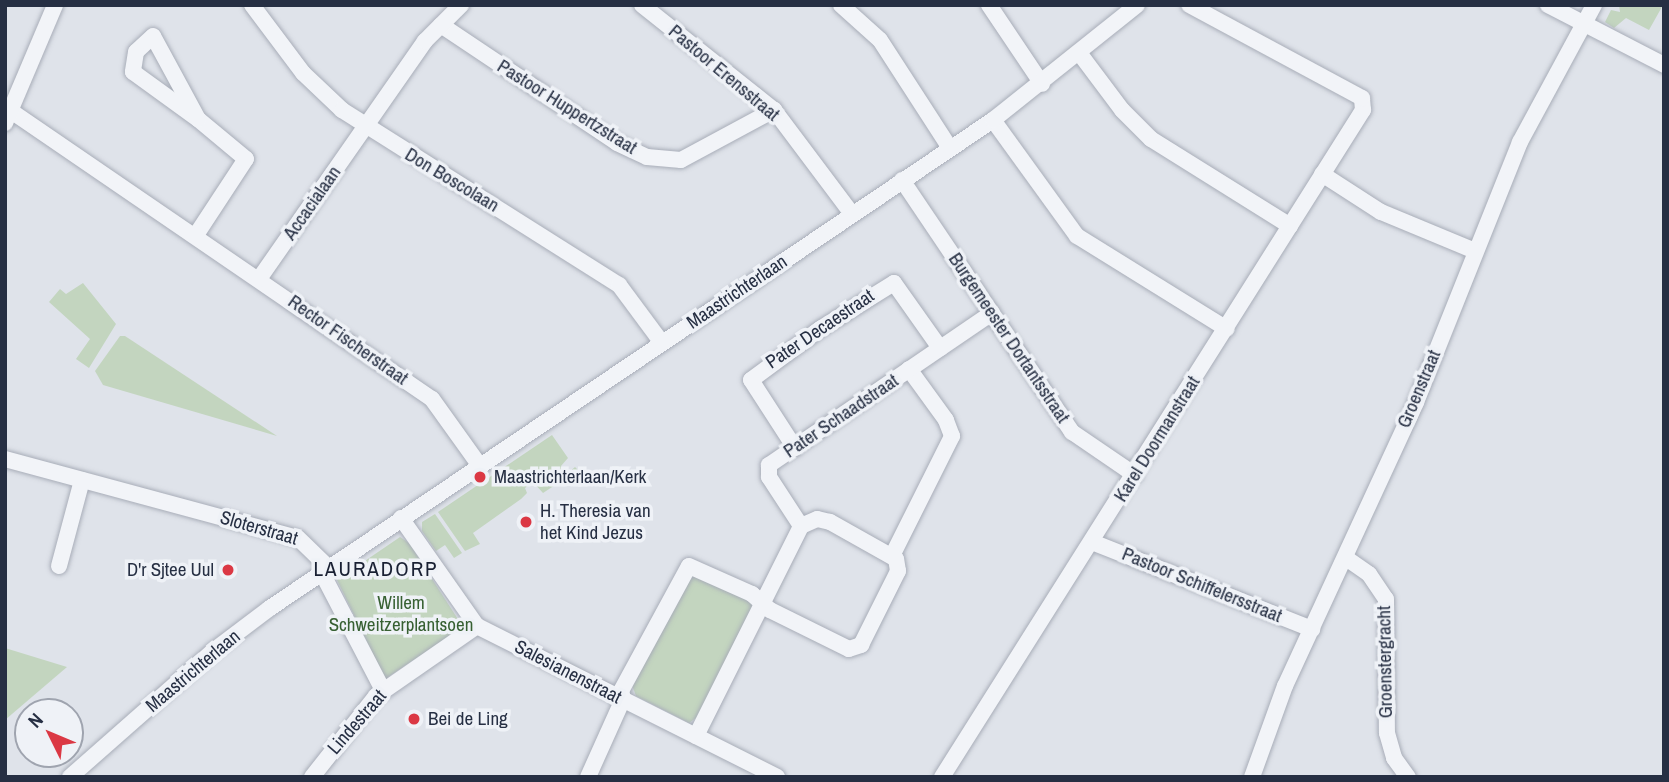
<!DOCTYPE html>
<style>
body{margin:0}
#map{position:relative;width:1669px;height:782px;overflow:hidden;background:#dfe3ea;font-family:"Archivo Narrow",sans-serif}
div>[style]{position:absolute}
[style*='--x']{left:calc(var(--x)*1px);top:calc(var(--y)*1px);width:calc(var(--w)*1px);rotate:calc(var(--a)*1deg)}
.green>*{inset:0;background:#c3d5bf}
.roads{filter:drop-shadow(0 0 2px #a8adb8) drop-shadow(0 0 2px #a8adb8)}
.minor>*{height:16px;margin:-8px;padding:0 8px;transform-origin:8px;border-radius:8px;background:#f2f4f8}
.dots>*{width:19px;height:19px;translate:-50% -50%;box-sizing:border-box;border:4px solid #eff2f7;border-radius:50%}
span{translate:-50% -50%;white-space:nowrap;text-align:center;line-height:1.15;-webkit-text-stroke:7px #eff2f7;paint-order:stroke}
.street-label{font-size:19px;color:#262f43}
.poi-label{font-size:19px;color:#262f43}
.left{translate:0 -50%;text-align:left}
.right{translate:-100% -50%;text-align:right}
.park-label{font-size:19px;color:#376032}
.neighbourhood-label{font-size:21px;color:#192033;letter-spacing:2px}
.frame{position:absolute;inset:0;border:7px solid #262f43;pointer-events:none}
.north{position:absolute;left:14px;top:698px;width:70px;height:70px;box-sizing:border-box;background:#eff2f7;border:2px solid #9fa4af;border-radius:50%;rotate:313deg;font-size:19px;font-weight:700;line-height:28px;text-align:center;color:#262f43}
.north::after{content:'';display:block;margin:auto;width:24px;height:32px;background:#db3844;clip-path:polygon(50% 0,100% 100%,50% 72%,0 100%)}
</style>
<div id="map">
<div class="green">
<div style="clip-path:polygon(1619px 5px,1663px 5px,1649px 30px,1626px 18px,1614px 28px,1605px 22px,1611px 10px,1620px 12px)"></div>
<div style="clip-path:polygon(83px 283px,116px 324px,89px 368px,76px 359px,90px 339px,49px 302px,60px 289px,66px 294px)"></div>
<div style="clip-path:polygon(120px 336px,125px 336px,277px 436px,103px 385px,95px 371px)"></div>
<div style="clip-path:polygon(552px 435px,568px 458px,561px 466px,567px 474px,575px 467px,578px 470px,543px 493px,533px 482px,525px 488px,527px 493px,521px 499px,473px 533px,480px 544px,465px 551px,438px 512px)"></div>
<div style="clip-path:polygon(435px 514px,462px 553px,454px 558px,445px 545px,436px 551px,422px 531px,422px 522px)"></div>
<div style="clip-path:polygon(400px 537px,409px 543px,463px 627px,385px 679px,337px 580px)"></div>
<div style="clip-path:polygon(692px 574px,752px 602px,753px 607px,696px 718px,689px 723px,636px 696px,632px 685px)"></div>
<div style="clip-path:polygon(5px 648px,67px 667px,5px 720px)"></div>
</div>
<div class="roads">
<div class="minor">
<div style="--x:252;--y:5;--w:85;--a:53.1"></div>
<div style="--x:303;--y:73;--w:54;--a:43.5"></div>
<div style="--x:342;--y:110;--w:328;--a:32.3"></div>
<div style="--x:619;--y:285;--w:72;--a:53.4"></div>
<div style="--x:642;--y:5;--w:169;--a:38.5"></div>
<div style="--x:774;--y:110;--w:130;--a:53.1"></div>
<div style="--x:841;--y:5;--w:52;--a:41.9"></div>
<div style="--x:880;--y:40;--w:129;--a:57.1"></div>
<div style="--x:989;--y:5;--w:95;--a:56.1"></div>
<div style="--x:1548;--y:5;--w:131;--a:27.3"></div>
<div style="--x:441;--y:25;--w:212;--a:33.8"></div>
<div style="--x:617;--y:143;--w:33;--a:25"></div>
<div style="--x:647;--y:157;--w:34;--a:5"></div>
<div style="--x:681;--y:160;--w:106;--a:-28.3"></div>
<div style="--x:1080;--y:54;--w:70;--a:53.1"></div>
<div style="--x:1122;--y:110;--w:41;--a:45"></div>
<div style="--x:1151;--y:139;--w:164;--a:32"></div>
<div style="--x:11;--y:111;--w:510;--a:34.38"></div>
<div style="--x:432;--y:399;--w:82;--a:54.4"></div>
<div style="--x:993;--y:120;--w:143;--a:54.1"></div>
<div style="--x:1077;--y:236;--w:176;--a:31.8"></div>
<div style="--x:5;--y:123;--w:128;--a:-67"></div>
<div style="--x:1322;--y:174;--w:70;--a:32.8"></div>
<div style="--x:1381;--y:212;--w:102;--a:22.5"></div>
<div style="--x:902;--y:180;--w:304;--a:56"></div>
<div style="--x:1072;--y:432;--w:76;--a:34.3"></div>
<div style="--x:196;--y:235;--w:91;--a:-56.7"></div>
<div style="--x:246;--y:159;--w:62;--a:-140.2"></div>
<div style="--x:198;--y:119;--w:94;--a:-118.5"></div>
<div style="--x:153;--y:36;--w:23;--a:137"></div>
<div style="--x:136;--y:52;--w:20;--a:99"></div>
<div style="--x:133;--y:72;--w:80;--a:35.9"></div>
<div style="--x:259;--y:279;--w:290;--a:-55.1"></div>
<div style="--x:425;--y:41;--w:51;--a:-45"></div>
<div style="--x:795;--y:448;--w:81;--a:-122.9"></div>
<div style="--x:751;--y:380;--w:86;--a:-36.5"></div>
<div style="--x:820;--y:329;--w:87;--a:-31.9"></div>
<div style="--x:894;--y:283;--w:80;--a:54.7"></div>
<div style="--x:5;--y:459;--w:303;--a:15.1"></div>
<div style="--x:298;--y:538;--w:43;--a:44.1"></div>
<div style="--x:401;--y:518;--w:132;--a:54.9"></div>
<div style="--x:477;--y:626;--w:336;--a:26.7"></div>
<div style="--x:1092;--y:542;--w:237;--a:21.6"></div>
<div style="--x:893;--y:554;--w:132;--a:-63.4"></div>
<div style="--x:952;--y:436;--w:17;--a:-111"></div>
<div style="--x:946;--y:420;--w:63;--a:-126"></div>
<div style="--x:1346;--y:558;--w:28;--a:35"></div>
<div style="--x:1369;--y:574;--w:30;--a:56"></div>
<div style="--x:1386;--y:599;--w:134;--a:89.6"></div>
<div style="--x:1387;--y:733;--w:26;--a:74"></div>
<div style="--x:1394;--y:758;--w:24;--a:54"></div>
<div style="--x:59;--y:566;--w:89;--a:-75"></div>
<div style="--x:322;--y:573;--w:132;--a:62.5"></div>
<div style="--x:696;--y:736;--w:235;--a:-63.4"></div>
<div style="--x:801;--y:526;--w:59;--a:-123.1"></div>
<div style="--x:769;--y:477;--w:12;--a:-90"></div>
<div style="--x:769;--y:465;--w:270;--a:-34.3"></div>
<div style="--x:70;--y:777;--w:191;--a:-41.4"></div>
<div style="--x:213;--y:651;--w:71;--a:-37"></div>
<div style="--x:270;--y:608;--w:872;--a:-34.02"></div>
<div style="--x:993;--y:120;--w:184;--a:-38.6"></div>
<div style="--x:312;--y:777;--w:103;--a:-51.7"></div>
<div style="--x:376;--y:696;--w:123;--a:-34.7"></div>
<div style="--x:588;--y:777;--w:85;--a:-65.8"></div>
<div style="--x:623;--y:699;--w:8;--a:-104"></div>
<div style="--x:621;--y:691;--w:142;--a:-61.5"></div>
<div style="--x:689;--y:566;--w:69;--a:24"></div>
<div style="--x:752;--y:594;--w:24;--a:42"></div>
<div style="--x:770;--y:610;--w:88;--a:26.3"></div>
<div style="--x:849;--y:649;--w:13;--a:-18"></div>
<div style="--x:861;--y:645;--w:83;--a:-63.4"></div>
<div style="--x:898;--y:571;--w:12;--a:-99"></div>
<div style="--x:896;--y:559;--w:76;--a:-150.7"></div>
<div style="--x:830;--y:522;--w:13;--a:-167"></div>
<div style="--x:817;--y:519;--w:17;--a:156"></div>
<div style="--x:942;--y:777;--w:789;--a:-57.74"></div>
<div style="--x:1363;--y:110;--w:12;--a:-95"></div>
<div style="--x:1362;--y:98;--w:196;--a:-151.7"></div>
<div style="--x:1252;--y:777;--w:97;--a:-70.1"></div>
<div style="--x:1285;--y:686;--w:313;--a:-65.2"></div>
<div style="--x:1416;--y:402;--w:280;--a:-68.2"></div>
<div style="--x:1520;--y:142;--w:156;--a:-61.6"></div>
</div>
</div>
<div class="dots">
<div style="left:480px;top:477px;background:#db3844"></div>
<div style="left:526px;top:522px;background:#db3844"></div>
<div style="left:228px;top:570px;background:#db3844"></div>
<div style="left:414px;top:719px;background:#db3844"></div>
</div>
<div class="street-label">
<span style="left:724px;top:73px;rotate:40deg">Pastoor Erensstraat</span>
<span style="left:567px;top:107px;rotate:32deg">Pastoor Huppertzstraat</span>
<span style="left:452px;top:180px;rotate:31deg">Don Boscolaan</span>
<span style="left:312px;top:203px;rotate:-55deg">Accacialaan</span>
<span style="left:737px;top:292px;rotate:-34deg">Maastrichterlaan</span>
<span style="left:820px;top:329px;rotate:-34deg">Pater Decaestraat</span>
<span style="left:1009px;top:338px;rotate:56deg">Burgemeester Dortantsstraat</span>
<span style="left:348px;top:340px;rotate:35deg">Rector Fischerstraat</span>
<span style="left:1419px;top:389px;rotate:-67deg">Groenstraat</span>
<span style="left:841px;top:416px;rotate:-34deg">Pater Schaadstraat</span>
<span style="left:1157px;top:439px;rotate:-58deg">Karel Doormanstraat</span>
<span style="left:259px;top:528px;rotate:16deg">Sloterstraat</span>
<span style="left:1202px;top:585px;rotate:22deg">Pastoor Schiffelersstraat</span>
<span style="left:1385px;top:662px;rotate:-91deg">Groenstergracht</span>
<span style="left:193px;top:671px;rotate:-40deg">Maastrichterlaan</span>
<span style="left:568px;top:672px;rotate:27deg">Salesianenstraat</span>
<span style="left:357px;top:722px;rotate:-49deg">Lindestraat</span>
</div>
<div class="poi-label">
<span class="left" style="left:494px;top:477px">Maastrichterlaan/Kerk</span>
<span class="left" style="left:540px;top:522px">H. Theresia van<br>het Kind Jezus</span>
<span class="right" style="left:214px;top:570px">D'r Sjtee Uul</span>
<span class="left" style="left:428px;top:719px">Bei de Ling</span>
</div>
<div class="park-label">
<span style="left:401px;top:614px">Willem<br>Schweitzerplantsoen</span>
</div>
<div class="neighbourhood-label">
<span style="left:376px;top:569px">LAURADORP</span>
</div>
<div class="frame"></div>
<div class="north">N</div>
</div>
